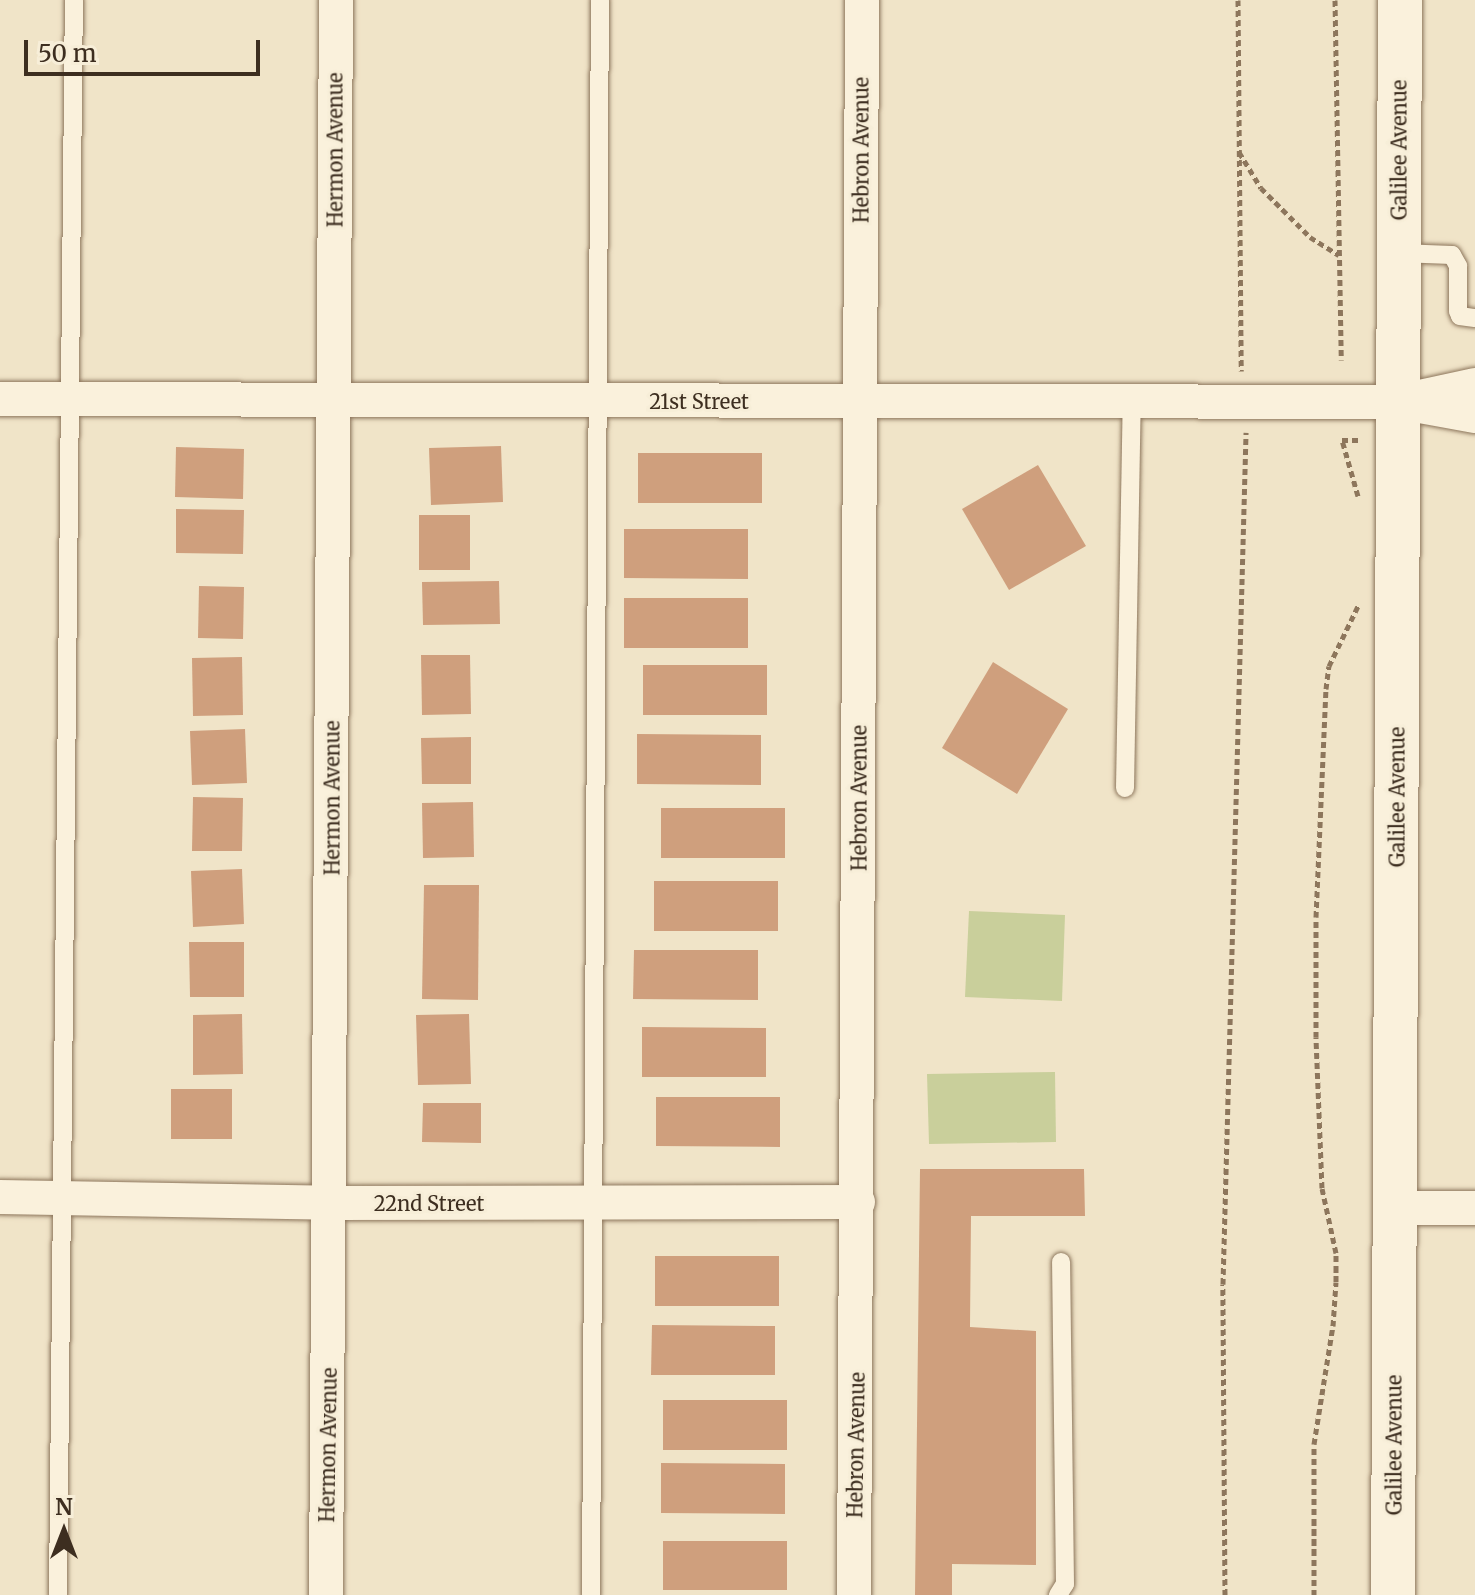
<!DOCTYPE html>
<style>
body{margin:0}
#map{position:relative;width:1475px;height:1595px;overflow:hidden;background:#f0e4c8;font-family:Merriweather,serif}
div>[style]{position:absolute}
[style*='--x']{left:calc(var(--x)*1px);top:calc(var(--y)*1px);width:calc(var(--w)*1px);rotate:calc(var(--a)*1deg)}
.green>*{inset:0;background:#c9cf9b}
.building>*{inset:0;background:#cf9f7d}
.path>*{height:5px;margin-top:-2.5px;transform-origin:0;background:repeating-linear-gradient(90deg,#8d765c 0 6px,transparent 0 10px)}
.roads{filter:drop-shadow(0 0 2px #8d765c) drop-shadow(0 0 2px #8d765c)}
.lane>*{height:18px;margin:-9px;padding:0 9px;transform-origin:9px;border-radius:9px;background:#faf1dc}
.street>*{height:34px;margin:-17px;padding:0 17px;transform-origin:17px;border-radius:17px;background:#faf1dc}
.secondary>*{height:44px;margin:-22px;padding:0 22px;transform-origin:22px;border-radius:22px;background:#faf1dc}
span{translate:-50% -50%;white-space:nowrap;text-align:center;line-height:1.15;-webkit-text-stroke:6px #f7eed8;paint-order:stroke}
.street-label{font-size:20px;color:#3d2e20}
.north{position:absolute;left:24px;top:1491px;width:80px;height:80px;-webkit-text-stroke:6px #f7eed8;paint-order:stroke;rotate:0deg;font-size:22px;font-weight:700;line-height:32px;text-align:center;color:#3d2e20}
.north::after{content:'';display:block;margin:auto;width:28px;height:36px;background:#3d2e20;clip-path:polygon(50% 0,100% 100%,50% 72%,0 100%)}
.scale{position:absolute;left:24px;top:40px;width:236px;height:36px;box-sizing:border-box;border:4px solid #3d2e20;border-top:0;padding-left:10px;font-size:24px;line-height:28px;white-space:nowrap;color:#3d2e20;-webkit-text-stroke:6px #f7eed8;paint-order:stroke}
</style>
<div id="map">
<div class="green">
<div style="clip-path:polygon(969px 911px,1065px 915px,1062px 1001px,965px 997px)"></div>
<div style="clip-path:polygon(1055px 1072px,1056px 1142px,929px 1144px,927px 1074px)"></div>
</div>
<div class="building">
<div style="clip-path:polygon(501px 446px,503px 502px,431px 505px,429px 448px)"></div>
<div style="clip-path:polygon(176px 447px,244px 449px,243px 499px,175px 497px)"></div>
<div style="clip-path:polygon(638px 453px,762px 453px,762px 503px,638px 503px)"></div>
<div style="clip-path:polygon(1038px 465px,1086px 546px,1009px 590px,962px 509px)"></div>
<div style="clip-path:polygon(176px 509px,244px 510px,243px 554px,176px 553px)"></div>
<div style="clip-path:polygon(419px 515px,470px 515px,470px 570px,419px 570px)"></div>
<div style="clip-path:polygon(624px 529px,748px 529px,748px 579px,624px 578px)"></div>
<div style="clip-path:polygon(499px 581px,500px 624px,423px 625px,422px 582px)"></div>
<div style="clip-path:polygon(199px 586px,244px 587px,243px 639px,198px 638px)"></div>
<div style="clip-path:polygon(624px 598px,748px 598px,748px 648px,624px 648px)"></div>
<div style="clip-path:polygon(421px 655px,470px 655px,471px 714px,422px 715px)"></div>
<div style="clip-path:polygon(242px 657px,243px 715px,193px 716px,192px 658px)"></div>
<div style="clip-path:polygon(993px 662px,1068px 709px,1017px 794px,942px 748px)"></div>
<div style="clip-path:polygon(643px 665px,767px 665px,767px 715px,643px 715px)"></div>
<div style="clip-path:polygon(245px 729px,247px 783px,192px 785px,190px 731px)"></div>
<div style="clip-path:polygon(637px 734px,761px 735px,761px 785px,637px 784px)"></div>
<div style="clip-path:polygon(471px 737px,471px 784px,422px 784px,421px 738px)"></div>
<div style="clip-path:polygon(193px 797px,243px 798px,242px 851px,192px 851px)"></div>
<div style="clip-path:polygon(473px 802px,474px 857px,423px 858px,422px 803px)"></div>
<div style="clip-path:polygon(661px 808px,785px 808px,785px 858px,661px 858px)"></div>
<div style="clip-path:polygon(242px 869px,244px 924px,193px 927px,191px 871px)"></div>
<div style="clip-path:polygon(654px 881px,778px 881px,778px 931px,654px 931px)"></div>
<div style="clip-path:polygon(424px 885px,479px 885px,478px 1000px,422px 999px)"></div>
<div style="clip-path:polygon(189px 942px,244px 942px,244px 997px,190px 997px)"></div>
<div style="clip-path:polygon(634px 950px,758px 950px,758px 1000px,633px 999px)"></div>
<div style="clip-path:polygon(242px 1014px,243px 1074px,193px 1075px,193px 1015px)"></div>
<div style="clip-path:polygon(469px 1014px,471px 1084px,418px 1085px,416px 1015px)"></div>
<div style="clip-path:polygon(642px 1027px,766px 1028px,766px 1077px,642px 1077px)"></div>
<div style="clip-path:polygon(171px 1089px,232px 1089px,232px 1139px,171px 1139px)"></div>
<div style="clip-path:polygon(656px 1097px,780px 1097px,780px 1147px,656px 1146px)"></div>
<div style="clip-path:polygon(423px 1103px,481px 1103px,481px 1143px,422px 1142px)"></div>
<div style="clip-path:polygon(920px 1169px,1084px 1169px,1085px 1216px,971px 1216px,970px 1327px,1036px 1331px,1036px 1565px,952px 1564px,952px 1595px,915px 1595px)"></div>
<div style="clip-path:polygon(655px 1256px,779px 1256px,779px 1306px,655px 1306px)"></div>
<div style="clip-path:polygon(652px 1325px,775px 1326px,775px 1375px,651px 1375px)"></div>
<div style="clip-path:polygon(663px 1400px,787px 1400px,787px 1450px,663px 1450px)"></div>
<div style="clip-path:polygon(661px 1463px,785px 1464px,785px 1514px,661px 1513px)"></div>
<div style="clip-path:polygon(663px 1541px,787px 1541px,787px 1590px,663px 1590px)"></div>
</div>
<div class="path">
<div style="--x:1238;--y:0;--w:371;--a:89.5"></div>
<div style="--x:1335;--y:0;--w:360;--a:89"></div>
<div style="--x:1239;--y:152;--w:42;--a:58.6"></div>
<div style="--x:1261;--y:188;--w:69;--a:45"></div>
<div style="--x:1310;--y:237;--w:34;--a:32"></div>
<div style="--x:1358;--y:496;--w:58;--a:-105.9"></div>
<div style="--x:1342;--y:440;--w:20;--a:0"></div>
<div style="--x:1225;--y:1595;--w:311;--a:-90.4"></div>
<div style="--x:1223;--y:1284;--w:852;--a:-88.45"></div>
<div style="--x:1314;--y:1595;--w:151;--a:-90"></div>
<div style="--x:1314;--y:1444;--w:120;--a:-80.9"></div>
<div style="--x:1333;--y:1326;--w:44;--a:-86.1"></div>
<div style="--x:1336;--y:1282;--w:29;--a:-90"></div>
<div style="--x:1336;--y:1253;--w:66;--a:-102.2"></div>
<div style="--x:1322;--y:1188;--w:151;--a:-92.3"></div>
<div style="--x:1316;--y:1037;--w:120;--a:-90"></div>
<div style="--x:1316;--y:917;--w:228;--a:-87.5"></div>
<div style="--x:1326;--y:689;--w:23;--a:-83"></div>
<div style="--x:1329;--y:666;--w:69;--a:-64.2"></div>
</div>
<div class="roads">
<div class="lane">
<div style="--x:1399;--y:253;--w:53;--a:2.2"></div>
<div style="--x:1452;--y:255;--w:13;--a:61"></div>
<div style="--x:1458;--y:266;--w:45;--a:90"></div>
<div style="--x:1458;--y:311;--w:5;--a:68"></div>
<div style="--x:1460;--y:316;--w:15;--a:8"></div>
<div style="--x:1125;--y:788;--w:385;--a:-89"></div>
<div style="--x:58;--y:1595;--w:1595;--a:-89.43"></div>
<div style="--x:591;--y:1595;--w:1595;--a:-89.68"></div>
<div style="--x:1058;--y:1595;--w:13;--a:-58"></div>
<div style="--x:1065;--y:1584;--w:322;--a:-90.7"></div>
</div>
<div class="street">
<div style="--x:0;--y:399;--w:1398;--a:0.12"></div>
<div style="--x:1398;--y:402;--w:78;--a:10.3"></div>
<div style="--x:1410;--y:399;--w:66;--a:-12.2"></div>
<div style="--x:0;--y:1197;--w:330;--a:1"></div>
<div style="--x:330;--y:1203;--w:528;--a:-0.11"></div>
<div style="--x:1395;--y:1208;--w:80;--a:0"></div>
<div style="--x:326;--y:1595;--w:1595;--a:-89.64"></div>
<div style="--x:854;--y:1595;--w:1595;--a:-89.71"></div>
</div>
<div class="secondary">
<div style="--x:1393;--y:1595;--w:1595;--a:-89.75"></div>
</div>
</div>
<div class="street-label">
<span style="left:335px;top:150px;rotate:-90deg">Hermon Avenue</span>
<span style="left:861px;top:150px;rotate:-90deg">Hebron Avenue</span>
<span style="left:1399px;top:150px;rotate:-90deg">Galilee Avenue</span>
<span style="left:699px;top:401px">21st Street</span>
<span style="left:1397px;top:797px;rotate:-90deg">Galilee Avenue</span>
<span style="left:332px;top:798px;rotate:-90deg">Hermon Avenue</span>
<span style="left:859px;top:798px;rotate:-90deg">Hebron Avenue</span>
<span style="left:429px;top:1203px">22nd Street</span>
<span style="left:328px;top:1445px;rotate:-89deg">Hermon Avenue</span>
<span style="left:856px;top:1445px;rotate:-89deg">Hebron Avenue</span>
<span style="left:1394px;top:1445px;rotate:-90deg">Galilee Avenue</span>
</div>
<div class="north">N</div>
<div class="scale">50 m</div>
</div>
